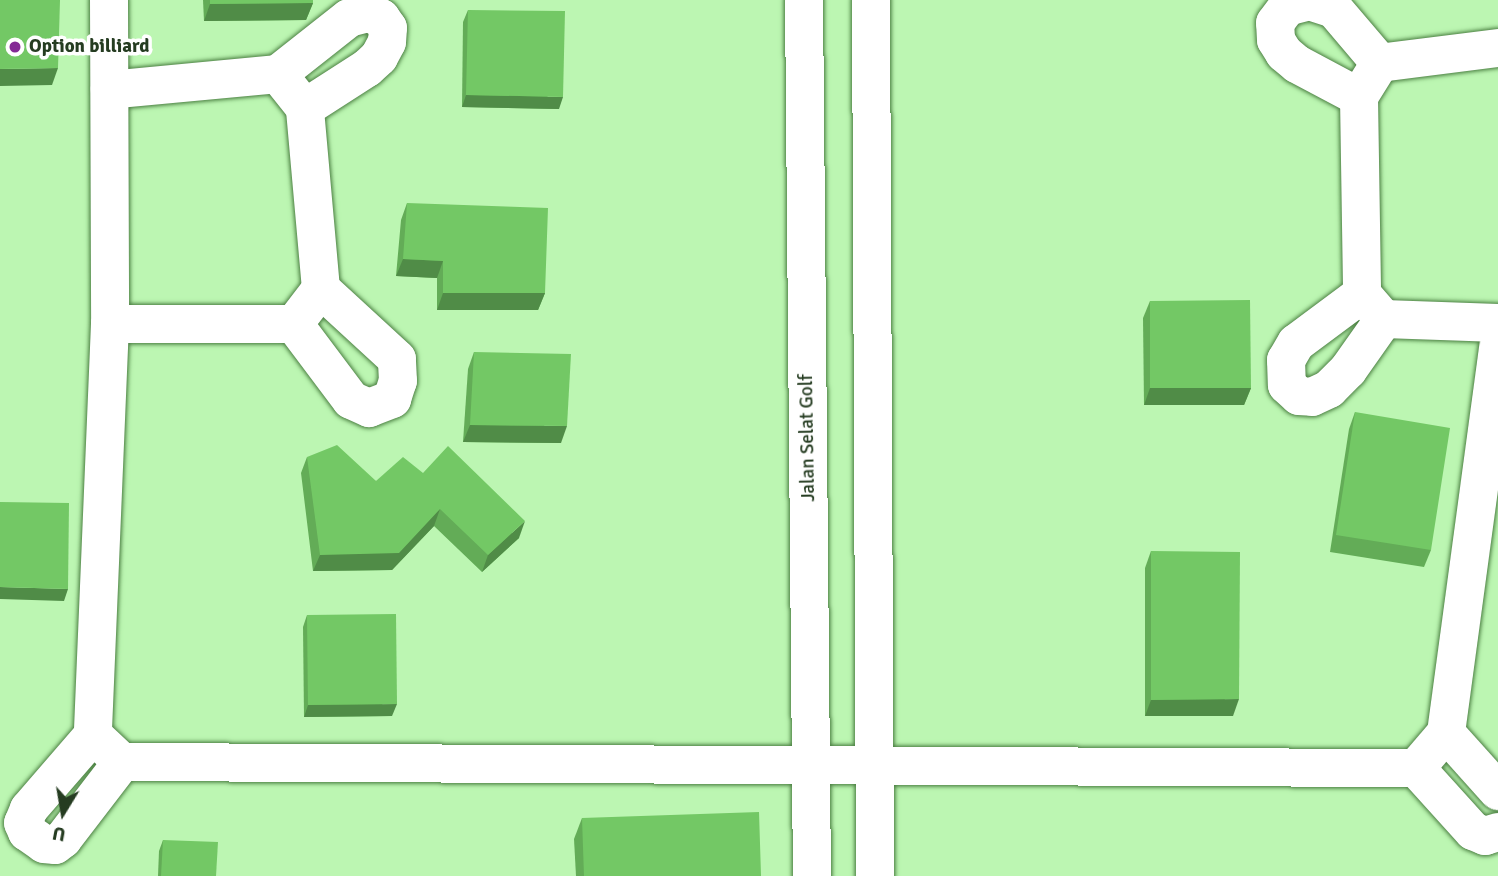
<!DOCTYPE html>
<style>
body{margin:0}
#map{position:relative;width:1498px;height:876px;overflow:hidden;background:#bcf6b2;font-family:Signika,sans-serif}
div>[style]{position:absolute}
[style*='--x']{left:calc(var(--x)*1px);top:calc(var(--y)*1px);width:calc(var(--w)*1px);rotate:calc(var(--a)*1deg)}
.roads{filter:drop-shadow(0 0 2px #4b8042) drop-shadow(0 0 2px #4b8042)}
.street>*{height:38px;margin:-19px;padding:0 19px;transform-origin:19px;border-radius:19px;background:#fff}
.wall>*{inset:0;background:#63ac57}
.shaded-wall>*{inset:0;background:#508c47}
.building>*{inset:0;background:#73c865}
.dots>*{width:19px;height:19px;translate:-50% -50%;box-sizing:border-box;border:4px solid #fff;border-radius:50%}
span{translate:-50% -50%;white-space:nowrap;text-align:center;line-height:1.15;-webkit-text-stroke:7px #fff;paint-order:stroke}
.poi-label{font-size:19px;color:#253c21;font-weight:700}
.left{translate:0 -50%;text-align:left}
.street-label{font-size:19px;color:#253c21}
.north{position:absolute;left:28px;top:778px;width:70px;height:70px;-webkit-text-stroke:5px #fff;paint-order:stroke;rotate:191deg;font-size:19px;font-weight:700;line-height:28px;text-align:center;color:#253c21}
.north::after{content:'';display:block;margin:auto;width:24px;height:32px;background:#253c21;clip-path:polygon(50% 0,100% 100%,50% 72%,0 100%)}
</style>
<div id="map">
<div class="roads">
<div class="street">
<div style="--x:109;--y:0;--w:324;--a:89.8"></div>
<div style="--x:110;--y:324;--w:411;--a:92.4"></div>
<div style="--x:93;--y:735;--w:98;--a:130.9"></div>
<div style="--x:29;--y:809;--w:15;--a:113"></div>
<div style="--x:23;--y:823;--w:10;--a:66"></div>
<div style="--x:27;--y:832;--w:21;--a:35"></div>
<div style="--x:44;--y:844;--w:11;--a:5"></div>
<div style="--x:55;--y:845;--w:10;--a:-37"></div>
<div style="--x:63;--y:839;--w:97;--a:-52.5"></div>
<div style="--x:804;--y:0;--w:876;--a:89.48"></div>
<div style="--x:871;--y:0;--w:876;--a:89.74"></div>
<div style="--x:1498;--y:48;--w:119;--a:172.8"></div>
<div style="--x:1380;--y:63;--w:40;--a:122"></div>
<div style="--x:1359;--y:97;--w:197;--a:89.1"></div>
<div style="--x:1362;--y:294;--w:33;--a:49"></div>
<div style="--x:1384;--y:319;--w:114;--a:2"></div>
<div style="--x:278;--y:74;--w:90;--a:-38.3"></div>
<div style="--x:349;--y:18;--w:20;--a:-15"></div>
<div style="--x:368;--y:13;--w:14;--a:21"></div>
<div style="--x:381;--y:18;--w:12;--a:55"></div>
<div style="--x:388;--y:28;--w:14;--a:94"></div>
<div style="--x:387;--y:42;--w:17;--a:118"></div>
<div style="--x:379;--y:57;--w:16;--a:137"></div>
<div style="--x:367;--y:68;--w:74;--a:147.2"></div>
<div style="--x:1359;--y:97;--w:70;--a:-152"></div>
<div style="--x:1297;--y:64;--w:17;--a:-140"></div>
<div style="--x:1284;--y:53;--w:15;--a:-122"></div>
<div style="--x:1276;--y:40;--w:17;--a:-93"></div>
<div style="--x:1275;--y:23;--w:20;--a:-53"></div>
<div style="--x:1287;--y:7;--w:23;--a:-15"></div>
<div style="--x:1309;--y:1;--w:26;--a:18"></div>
<div style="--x:1334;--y:9;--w:71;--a:49.6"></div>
<div style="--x:1362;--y:294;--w:82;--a:143.4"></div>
<div style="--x:1296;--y:343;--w:20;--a:120"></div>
<div style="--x:1286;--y:360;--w:25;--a:88"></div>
<div style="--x:1287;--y:385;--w:16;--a:43"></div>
<div style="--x:1299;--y:396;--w:13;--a:4"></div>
<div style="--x:1312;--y:397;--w:19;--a:-25"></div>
<div style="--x:1329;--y:389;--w:27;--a:-45"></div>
<div style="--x:1348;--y:370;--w:62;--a:-54.8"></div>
<div style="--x:110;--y:324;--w:184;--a:0"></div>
<div style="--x:294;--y:324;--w:44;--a:-52.4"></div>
<div style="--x:321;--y:289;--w:182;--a:-95.1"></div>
<div style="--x:305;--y:108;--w:43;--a:-128.5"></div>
<div style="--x:278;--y:74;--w:169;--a:174.6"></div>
<div style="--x:294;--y:324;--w:95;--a:53.1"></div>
<div style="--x:351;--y:400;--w:20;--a:24"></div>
<div style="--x:369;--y:408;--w:25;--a:-21"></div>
<div style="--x:392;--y:399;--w:19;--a:-72"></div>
<div style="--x:398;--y:381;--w:22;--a:-93"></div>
<div style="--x:397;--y:359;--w:103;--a:-137.4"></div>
<div style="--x:1446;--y:733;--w:78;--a:48.1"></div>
<div style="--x:93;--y:735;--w:40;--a:43"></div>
<div style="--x:122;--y:762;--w:1294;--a:0.27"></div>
<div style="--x:1416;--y:768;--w:46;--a:-49.4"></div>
<div style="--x:1446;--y:733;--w:389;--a:-82.3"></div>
<div style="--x:1416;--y:768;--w:85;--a:47.9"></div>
<div style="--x:1473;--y:831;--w:13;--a:23"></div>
<div style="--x:1485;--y:836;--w:14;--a:-17"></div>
</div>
</div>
<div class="wall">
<div style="clip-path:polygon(203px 0,313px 0,313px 3px,306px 20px,204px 21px)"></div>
<div style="clip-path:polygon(468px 10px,559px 109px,462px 107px,463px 22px)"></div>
<div style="clip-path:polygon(407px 203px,545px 293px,538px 310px,437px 310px,437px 278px,396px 276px,401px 220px)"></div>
<div style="clip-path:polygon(1150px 301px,1251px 388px,1244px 405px,1144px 405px,1143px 318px)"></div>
<div style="clip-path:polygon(474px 352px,561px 443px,463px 442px,468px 369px)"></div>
<div style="clip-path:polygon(1355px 412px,1431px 550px,1424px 567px,1330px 552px,1349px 429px)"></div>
<div style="clip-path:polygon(307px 457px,376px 481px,423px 473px,519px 538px,482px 572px,434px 526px,392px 570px,313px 571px,301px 473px)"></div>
<div style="clip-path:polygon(1151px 551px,1233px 716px,1145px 716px,1145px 568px)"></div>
<div style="clip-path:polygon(307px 615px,392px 716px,304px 717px,303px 627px)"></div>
<div style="clip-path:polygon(582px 818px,761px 876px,576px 876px,574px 839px)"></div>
<div style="clip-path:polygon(163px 840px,216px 876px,158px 876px,159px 851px)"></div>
</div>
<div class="shaded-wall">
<div style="clip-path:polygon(313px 3px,306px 20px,204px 21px,210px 4px)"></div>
<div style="clip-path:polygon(58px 68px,52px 85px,0 86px,0 69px)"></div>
<div style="clip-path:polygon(466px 95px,563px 97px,559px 109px,462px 107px)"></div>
<div style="clip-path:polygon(403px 259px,443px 261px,437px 278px,396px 276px)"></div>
<div style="clip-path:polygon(443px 293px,545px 293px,538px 310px,437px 310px)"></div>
<div style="clip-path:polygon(1150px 388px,1251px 388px,1244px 405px,1144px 405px)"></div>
<div style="clip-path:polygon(470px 425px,567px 426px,561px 443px,463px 442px)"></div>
<div style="clip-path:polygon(440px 509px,434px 526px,392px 570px,313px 571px,320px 555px)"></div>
<div style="clip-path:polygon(525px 521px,519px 538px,482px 572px,488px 555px)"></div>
<div style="clip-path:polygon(0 587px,68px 589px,64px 601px,0 599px)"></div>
<div style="clip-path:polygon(1239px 699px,1233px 716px,1145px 716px,1151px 700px)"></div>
<div style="clip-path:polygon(397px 704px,392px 716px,304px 717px,308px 705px)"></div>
</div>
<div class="building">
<div style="clip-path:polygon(0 0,60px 0,58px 68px,0 69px)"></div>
<div style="clip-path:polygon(210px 0,313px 0,313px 3px,210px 4px)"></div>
<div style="clip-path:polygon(468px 10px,565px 11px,563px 97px,466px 95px)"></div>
<div style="clip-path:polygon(407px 203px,548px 208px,545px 293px,443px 293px,443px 261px,403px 259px)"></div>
<div style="clip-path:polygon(1250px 300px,1251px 388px,1150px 388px,1150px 301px)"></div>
<div style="clip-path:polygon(474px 352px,571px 354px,567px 426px,470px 425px)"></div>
<div style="clip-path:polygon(1355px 412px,1450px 428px,1431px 550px,1336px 535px)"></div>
<div style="clip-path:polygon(337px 445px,376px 481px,403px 457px,423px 473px,448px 446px,525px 521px,488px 555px,440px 509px,399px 553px,320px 555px,307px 457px)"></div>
<div style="clip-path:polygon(0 502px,69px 503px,68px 589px,0 587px)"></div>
<div style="clip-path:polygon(1151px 551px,1240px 552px,1239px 699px,1151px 700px)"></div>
<div style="clip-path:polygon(396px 614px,397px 704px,308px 705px,307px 615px)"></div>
<div style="clip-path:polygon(759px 812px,761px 876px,584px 876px,582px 818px)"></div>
<div style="clip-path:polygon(163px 840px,218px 842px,216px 876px,161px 876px)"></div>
</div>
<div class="dots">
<div style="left:15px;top:47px;background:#842995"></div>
</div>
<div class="poi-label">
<span class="left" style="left:29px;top:47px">Option billiard</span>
</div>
<div class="street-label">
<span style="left:808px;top:438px;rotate:-91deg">Jalan Selat Golf</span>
</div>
<div class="north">U</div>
</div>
